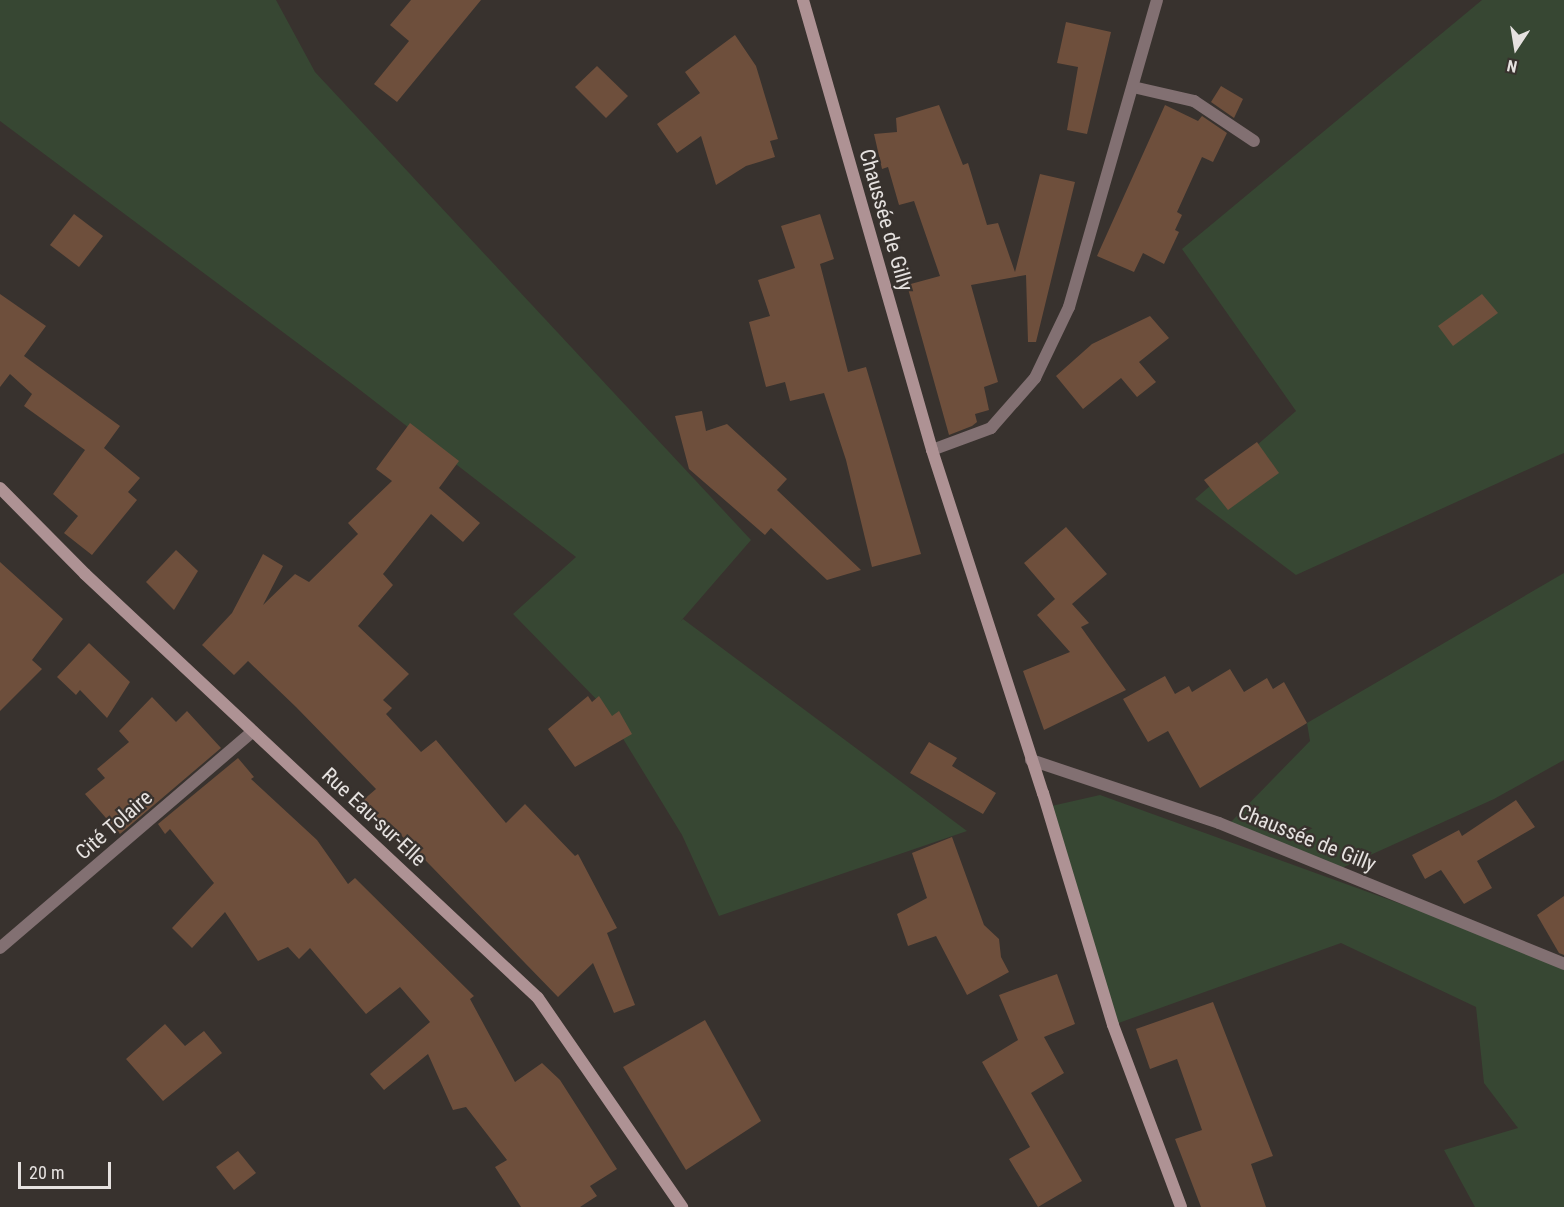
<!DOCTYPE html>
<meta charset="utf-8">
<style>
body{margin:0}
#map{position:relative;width:1564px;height:1207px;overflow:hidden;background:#38322e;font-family:"Roboto Condensed",sans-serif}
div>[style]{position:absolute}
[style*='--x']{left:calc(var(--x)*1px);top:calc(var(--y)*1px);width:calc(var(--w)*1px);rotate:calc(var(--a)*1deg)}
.green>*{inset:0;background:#374733}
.building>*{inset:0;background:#6e4f3c}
.street>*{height:12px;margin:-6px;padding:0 6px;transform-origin:6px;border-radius:6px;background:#827072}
.secondary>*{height:12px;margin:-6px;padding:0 6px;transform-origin:6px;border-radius:6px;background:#ae9294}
span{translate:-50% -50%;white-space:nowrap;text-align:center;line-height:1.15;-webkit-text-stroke:4.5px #38322e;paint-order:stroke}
.street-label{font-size:21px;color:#e6e2e0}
.north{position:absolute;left:1486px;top:18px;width:60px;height:60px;-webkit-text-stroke:4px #38322e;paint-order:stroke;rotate:192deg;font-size:16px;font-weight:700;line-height:24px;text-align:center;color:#e6e2e0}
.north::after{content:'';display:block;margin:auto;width:21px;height:27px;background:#e6e2e0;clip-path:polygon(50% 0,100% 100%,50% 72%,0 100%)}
.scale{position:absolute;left:18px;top:1162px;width:93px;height:27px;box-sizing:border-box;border:3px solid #e6e2e0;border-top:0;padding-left:8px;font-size:18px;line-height:21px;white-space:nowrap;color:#e6e2e0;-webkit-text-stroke:4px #38322e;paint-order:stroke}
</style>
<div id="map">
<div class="green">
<div style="clip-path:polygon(0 0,276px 0,315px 72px,751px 540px,680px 622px,683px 619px,967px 831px,719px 916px,682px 835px,603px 706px,513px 614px,576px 557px,351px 383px,0 121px)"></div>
<div style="clip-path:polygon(1482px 0,1564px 0,1564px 453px,1296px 575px,1195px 499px,1296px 411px,1182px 249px)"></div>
<div style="clip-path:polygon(1564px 573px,1564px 760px,1494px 799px,1335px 871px,1227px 826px,1310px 741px,1307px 723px)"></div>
<div style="clip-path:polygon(1100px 795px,1564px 963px,1564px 1207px,1475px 1207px,1444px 1150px,1518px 1128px,1484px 1083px,1476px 1007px,1341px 943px,1113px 1025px,1047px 807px)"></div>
</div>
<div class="building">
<div style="clip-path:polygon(411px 0,481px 0,397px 102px,374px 84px,409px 41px,390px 25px)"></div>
<div style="clip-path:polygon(1066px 22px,1111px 32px,1087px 134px,1067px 130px,1078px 67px,1057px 63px)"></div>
<div style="clip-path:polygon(735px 35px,756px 66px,778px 139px,770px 141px,775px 157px,746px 166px,716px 185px,701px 136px,677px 153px,657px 124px,700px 93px,685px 72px)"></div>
<div style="clip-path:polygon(597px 66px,628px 96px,606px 118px,575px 87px)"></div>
<div style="clip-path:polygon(1221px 86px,1243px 99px,1234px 118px,1211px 102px)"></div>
<div style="clip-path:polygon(939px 105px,963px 165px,968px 163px,987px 225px,998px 223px,1015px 272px,1040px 174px,1075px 182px,1036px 342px,1028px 342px,1026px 275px,971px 285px,998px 382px,984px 387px,989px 410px,975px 414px,977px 422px,972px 426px,949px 435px,907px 285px,940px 276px,914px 201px,899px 205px,888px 167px,882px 169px,874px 134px,897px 132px,896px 118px)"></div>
<div style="clip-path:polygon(1165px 105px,1198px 121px,1202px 116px,1227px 133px,1213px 162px,1202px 157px,1177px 212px,1182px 215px,1175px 230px,1179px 232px,1164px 264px,1143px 253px,1134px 272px,1097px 256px)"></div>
<div style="clip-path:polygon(74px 214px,103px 236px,79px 267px,50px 245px)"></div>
<div style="clip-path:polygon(820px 214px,834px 259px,820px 264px,848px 372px,866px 367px,921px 554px,872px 567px,846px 460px,824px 393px,790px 401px,785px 382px,766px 387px,749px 322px,770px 316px,758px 280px,795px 268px,781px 226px)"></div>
<div style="clip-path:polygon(0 294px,46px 326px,24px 356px,120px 426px,104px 448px,140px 478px,128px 492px,137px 500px,92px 555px,64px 533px,78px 516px,53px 494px,85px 450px,24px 406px,32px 394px,10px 374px,0 387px)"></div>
<div style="clip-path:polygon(1482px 294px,1498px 313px,1453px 346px,1438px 326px)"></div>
<div style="clip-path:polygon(1150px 316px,1169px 338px,1139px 362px,1156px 382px,1137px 397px,1121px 378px,1083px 409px,1056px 376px,1092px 344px)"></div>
<div style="clip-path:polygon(702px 411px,706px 431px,727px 424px,787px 479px,777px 490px,861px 570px,827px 580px,771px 528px,765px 535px,689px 469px,675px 416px)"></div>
<div style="clip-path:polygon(410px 423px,459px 461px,439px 488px,480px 523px,463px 542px,431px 514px,383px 574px,393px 585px,358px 626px,409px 674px,383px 700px,392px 708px,386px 714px,421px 752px,436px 740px,506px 823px,525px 804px,575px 856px,578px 854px,617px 928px,607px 933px,635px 1005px,614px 1013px,593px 963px,558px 997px,398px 832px,392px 837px,362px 801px,376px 789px,296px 707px,248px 661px,234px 675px,202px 645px,232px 613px,263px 554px,283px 566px,263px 605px,295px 574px,309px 582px,358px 534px,348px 523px,392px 481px,376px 469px)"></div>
<div style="clip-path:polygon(1257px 442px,1279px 473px,1228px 510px,1204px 480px)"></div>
<div style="clip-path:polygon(1066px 527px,1107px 574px,1072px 604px,1089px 623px,1081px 627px,1126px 690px,1044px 730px,1023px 671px,1070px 652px,1037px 615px,1055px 599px,1024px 563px)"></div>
<div style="clip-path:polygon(176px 550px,198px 571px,174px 610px,146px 582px)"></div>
<div style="clip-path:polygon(0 562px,63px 619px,32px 660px,42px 669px,0 711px)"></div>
<div style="clip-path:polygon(89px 643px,130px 682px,107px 718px,80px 690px,76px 695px,57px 677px)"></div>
<div style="clip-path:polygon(1230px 669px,1244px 692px,1267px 678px,1273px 689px,1284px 682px,1307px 723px,1200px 788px,1168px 731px,1148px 742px,1123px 699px,1165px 676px,1175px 694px,1189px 686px,1192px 692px)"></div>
<div style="clip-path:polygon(588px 696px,592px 702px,599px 696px,612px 716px,619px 711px,632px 734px,575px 767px,548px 729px)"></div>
<div style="clip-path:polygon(152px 697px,176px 722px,187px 711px,221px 748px,120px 834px,85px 794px,105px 778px,97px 769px,129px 742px,119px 731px)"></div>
<div style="clip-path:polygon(929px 742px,957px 758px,952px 766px,996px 793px,983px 814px,910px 773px)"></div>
<div style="clip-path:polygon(238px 758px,254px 777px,251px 779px,317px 840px,348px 884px,355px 878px,474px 996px,470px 999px,515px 1082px,542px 1063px,560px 1080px,617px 1169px,590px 1186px,597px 1196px,580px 1207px,521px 1207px,495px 1167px,507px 1160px,466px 1107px,453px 1110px,428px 1054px,384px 1090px,370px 1074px,430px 1022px,400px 987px,366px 1014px,310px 948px,299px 959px,288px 947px,258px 961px,225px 912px,192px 948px,172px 928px,214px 883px,170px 829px,165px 834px,158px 824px)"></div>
<div style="clip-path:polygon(1516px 800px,1535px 827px,1477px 861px,1492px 888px,1464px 904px,1441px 870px,1425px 879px,1412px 855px,1459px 830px,1462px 836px)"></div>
<div style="clip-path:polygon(952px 837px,984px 925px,999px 939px,1001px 957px,1009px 972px,967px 995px,936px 936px,908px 946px,897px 914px,927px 898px,912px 853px)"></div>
<div style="clip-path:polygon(1564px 896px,1564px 955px,1559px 953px,1537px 915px)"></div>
<div style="clip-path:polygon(1057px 974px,1075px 1024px,1044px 1037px,1064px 1073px,1031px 1093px,1082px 1181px,1038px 1207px,1009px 1159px,1030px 1147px,982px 1062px,1018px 1040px,999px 995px)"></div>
<div style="clip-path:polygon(1213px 1002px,1273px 1156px,1251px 1164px,1266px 1207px,1201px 1207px,1175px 1139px,1202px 1130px,1177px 1059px,1150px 1069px,1136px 1029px)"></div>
<div style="clip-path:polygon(705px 1020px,761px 1121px,686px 1170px,623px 1067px)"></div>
<div style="clip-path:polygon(165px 1024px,185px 1046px,204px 1031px,222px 1053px,163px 1101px,126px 1059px)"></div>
<div style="clip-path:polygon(238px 1151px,256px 1173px,234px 1190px,216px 1167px)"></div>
</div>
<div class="street">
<div style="--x:1133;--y:87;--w:63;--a:12.9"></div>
<div style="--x:1194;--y:101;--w:72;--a:33.7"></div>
<div style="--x:932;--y:450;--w:63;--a:-20.4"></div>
<div style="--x:991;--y:428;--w:67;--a:-48.7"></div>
<div style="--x:1035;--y:378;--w:79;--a:-64.4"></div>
<div style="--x:1069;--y:307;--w:319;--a:-74"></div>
<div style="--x:1031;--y:760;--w:198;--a:18.5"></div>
<div style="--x:1219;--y:823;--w:373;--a:22.2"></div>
<div style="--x:0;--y:948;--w:333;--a:-40.6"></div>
</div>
<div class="secondary">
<div style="--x:803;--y:0;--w:468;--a:74"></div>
<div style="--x:932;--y:450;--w:361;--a:72.1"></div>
<div style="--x:1043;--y:793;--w:242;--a:73.2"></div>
<div style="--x:1113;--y:1025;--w:194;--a:69.5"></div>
<div style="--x:0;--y:488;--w:121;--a:45.3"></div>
<div style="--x:85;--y:574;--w:620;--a:43.11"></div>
<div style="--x:538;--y:998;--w:254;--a:55.4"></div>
</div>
<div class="street-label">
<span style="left:886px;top:220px;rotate:74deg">Chaussée de Gilly</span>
<span style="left:374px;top:817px;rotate:43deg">Rue Eau-sur-Elle</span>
<span style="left:114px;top:825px;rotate:-41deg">Cité Tolaire</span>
<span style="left:1307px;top:838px;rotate:22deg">Chaussée de Gilly</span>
</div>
<div class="north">N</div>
<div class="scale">20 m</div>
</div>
